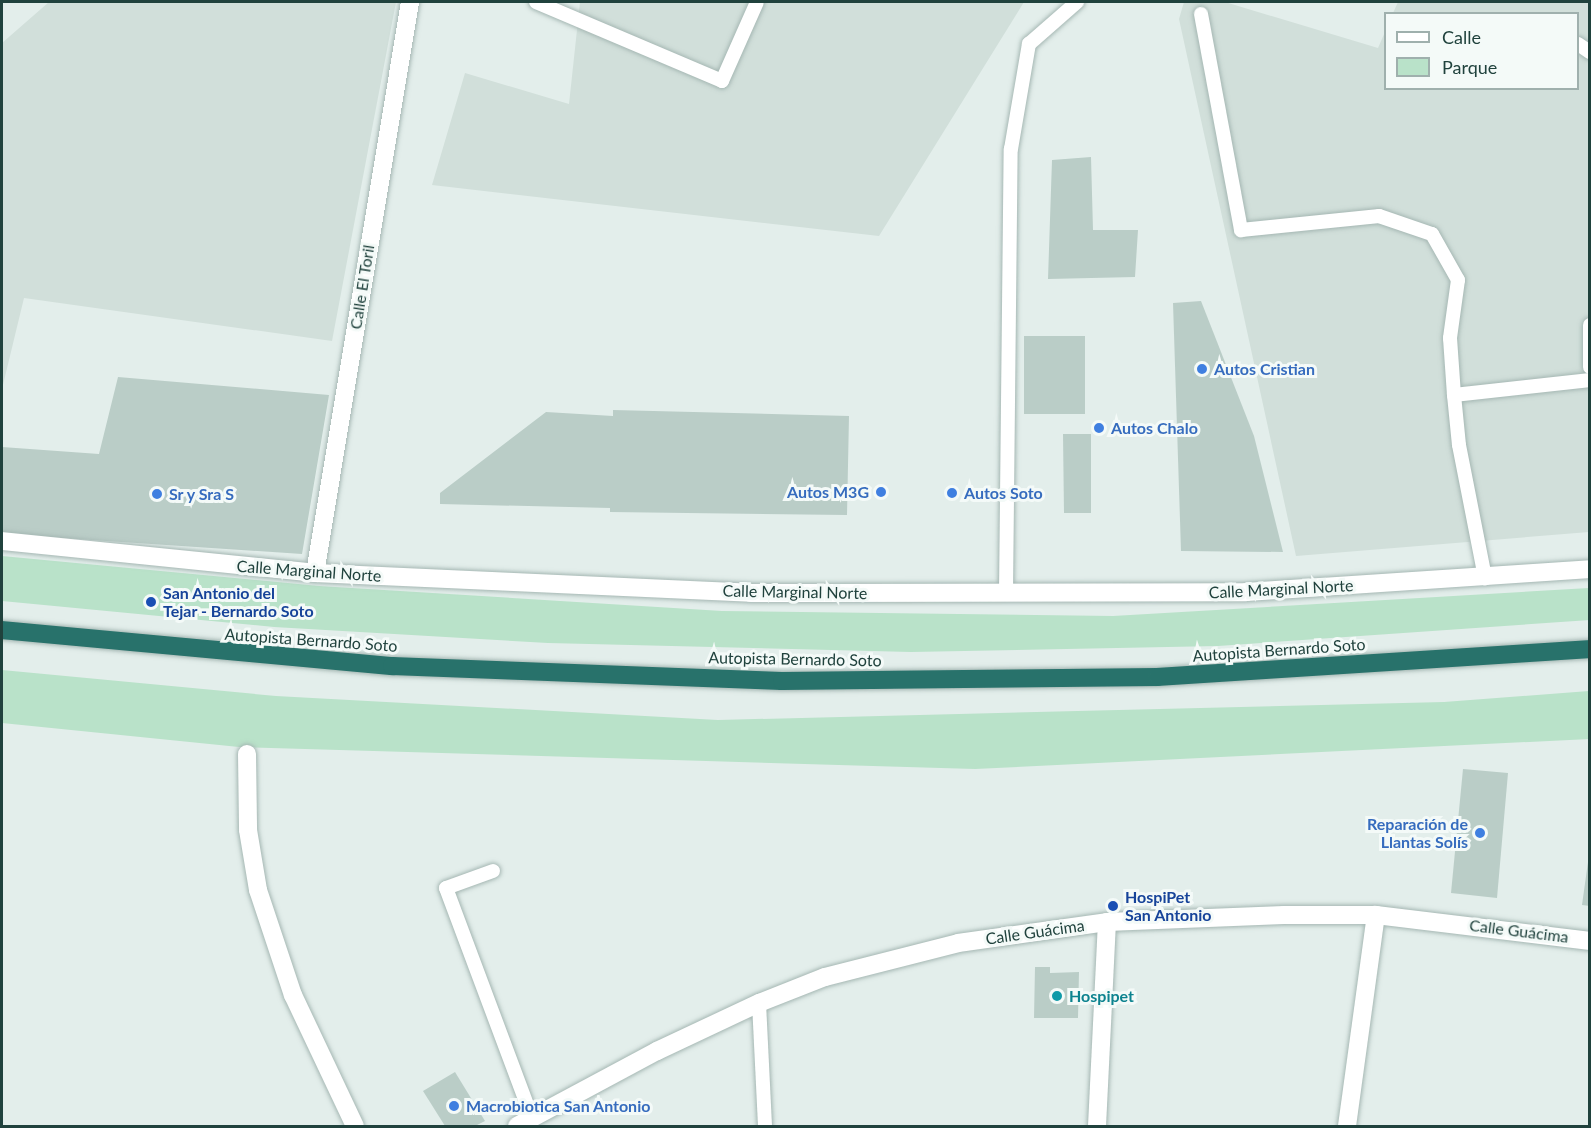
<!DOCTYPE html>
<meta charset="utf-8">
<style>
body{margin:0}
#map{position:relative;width:1591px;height:1128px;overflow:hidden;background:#e3eeeb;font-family:Lato,sans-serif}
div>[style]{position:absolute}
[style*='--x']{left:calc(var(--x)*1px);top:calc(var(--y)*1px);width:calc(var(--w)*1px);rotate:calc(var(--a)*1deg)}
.built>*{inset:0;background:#d1dfda}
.green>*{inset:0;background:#b9e2c9}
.building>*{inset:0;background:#bacdc7}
.roads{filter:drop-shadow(0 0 2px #a5b7b3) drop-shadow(0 0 2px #a5b7b3)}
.lane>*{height:14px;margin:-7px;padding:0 7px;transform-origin:7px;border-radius:7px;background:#fff}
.street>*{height:18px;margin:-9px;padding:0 9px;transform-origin:9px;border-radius:9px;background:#fff}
.secondary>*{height:18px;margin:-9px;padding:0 9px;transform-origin:9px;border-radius:9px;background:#fff}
.highway>*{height:18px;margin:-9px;padding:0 9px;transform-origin:9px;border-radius:9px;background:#28726b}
.dots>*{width:16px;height:16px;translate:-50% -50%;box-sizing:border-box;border:3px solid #f4faf8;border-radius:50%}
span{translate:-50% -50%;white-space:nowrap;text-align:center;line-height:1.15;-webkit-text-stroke:6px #f4faf8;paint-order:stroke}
.street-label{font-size:16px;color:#20423d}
.shop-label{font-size:16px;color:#366cbe;font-weight:700}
.left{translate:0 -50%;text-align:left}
.right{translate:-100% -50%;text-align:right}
.transit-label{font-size:16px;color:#164399;font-weight:700}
.culture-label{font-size:16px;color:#0d838f;font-weight:700}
.frame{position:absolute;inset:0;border:3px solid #20423d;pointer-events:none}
.legend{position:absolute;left:1384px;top:12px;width:195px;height:78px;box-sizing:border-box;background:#f4faf8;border:2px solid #9fb0ad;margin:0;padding:8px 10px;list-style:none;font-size:18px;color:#20423d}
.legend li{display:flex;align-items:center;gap:12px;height:30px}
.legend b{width:30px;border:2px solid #9fb0ad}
</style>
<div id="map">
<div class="built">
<div style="clip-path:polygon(49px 2px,396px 2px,332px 341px,24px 298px,2px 389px,2px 43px)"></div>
<div style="clip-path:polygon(580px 2px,1024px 2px,879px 236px,432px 185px,465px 73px,569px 104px)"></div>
<div style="clip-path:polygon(1184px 2px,1225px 2px,1378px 48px,1385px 32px,1386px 88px,1578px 88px,1578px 14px,1393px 13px,1398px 2px,1589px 2px,1589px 532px,1296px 556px,1179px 19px)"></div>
</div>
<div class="green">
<div style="clip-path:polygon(2px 556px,319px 586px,722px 611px,1113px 616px,1589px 588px,1590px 620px,1218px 646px,911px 652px,548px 643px,274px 627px,2px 601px)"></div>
<div style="clip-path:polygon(2px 670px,276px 696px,718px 720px,1444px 702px,1589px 691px,1590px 739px,975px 769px,239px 747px,2px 723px)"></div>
</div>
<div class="building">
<div style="clip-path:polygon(1091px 157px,1093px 230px,1138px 230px,1135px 277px,1048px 279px,1052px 160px)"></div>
<div style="clip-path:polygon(1201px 301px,1254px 436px,1283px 552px,1181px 551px,1173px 303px)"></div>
<div style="clip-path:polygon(1024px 336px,1085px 336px,1085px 414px,1024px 414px)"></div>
<div style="clip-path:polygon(118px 377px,329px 395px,302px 554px,2px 534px,2px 447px,99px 454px)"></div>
<div style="clip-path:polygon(613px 410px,849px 416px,847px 515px,610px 512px,610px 508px,440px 504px,440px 493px,546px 412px,613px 416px)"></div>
<div style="clip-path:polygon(1063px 434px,1091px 434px,1091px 513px,1064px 513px)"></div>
<div style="clip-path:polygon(1463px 769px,1508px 773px,1497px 898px,1451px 893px)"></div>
<div style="clip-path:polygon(1588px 862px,1590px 862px,1590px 906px,1582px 905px)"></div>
<div style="clip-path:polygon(1035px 967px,1050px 967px,1050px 973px,1079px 972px,1078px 1018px,1034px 1018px)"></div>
<div style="clip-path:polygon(455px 1072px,485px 1121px,475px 1126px,445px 1126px,423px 1091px)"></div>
</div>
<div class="roads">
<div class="lane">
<div style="--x:536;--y:2;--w:202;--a:23"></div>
<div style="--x:722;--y:81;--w:86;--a:-66.1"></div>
<div style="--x:1201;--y:14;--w:220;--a:79.5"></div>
<div style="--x:1241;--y:230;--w:139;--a:-5.8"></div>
<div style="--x:1379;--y:216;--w:56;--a:18.8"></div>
<div style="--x:1432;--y:234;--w:53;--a:60.5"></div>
<div style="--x:1458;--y:280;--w:59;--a:97.9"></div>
<div style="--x:1450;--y:338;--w:57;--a:86"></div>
<div style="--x:1454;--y:395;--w:50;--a:84.3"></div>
<div style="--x:1459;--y:445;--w:136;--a:78.9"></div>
<div style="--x:1578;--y:44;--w:14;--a:34"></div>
<div style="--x:1590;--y:325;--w:42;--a:90"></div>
<div style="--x:1454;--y:395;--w:137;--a:-6.3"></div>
<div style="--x:1006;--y:593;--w:444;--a:-89.4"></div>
<div style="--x:1011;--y:149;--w:107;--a:-80.3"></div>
<div style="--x:1029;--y:44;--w:64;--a:-41.2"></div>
<div style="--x:493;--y:871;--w:50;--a:160.1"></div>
<div style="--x:446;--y:888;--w:246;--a:69.5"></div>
<div style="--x:759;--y:1003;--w:123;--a:87.2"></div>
</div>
<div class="street">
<div style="--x:2;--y:541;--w:315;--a:5.8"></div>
<div style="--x:315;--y:573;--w:436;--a:2.6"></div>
<div style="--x:751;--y:593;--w:495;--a:-0.1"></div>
<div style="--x:1246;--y:592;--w:345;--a:-3.8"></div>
<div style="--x:315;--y:573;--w:579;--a:-80.55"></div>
<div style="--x:247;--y:754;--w:76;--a:89.2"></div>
<div style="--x:248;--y:830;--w:61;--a:80.5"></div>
<div style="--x:258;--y:890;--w:111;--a:71.6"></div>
<div style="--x:293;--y:995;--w:145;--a:64.7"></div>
<div style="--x:1097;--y:1126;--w:204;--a:-87.2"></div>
<div style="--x:1347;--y:1126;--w:213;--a:-82.2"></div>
</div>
<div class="secondary">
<div style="--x:517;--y:1126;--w:159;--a:-28.2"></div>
<div style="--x:657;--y:1051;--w:113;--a:-25.2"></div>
<div style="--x:759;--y:1003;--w:71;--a:-21.5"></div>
<div style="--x:825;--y:977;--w:137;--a:-14.3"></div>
<div style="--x:958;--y:943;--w:150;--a:-8"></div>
<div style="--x:1107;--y:922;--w:177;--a:-2.3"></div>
<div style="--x:1284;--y:915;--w:92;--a:0"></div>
<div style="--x:1376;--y:915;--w:216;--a:6.9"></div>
</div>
<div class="highway">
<div style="--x:2;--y:630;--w:392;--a:5.3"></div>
<div style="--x:392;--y:666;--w:390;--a:2.2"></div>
<div style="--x:782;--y:681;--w:376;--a:-0.6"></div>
<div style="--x:1158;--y:677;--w:433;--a:-3.7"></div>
</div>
</div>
<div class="dots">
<div style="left:1202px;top:369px;background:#3f7fe0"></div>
<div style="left:1099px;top:428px;background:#3f7fe0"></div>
<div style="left:881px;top:492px;background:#3f7fe0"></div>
<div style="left:952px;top:493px;background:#3f7fe0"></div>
<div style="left:157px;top:494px;background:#3f7fe0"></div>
<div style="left:151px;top:602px;background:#1a4fb4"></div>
<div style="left:1480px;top:833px;background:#3f7fe0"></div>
<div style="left:1113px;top:906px;background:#1a4fb4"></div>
<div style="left:1057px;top:996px;background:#0f9aa8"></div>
<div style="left:454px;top:1106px;background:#3f7fe0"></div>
</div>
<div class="street-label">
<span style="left:362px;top:287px;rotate:-81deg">Calle El Toril</span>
<span style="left:309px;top:571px;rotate:4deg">Calle Marginal Norte</span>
<span style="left:1281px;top:589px;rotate:-3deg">Calle Marginal Norte</span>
<span style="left:795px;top:592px;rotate:1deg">Calle Marginal Norte</span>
<span style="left:311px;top:640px;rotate:4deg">Autopista Bernardo Soto</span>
<span style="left:1279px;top:650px;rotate:-4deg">Autopista Bernardo Soto</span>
<span style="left:795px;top:659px;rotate:1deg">Autopista Bernardo Soto</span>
<span style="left:1519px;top:931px;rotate:7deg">Calle Guácima</span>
<span style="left:1035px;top:932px;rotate:-8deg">Calle Guácima</span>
</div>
<div class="shop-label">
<span class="left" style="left:1214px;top:369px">Autos Cristian</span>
<span class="left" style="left:1111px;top:428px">Autos Chalo</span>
<span class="right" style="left:869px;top:492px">Autos M3G</span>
<span class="left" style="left:964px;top:493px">Autos Soto</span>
<span class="left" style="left:169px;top:494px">Sr y Sra S</span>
<span class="right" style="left:1468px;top:833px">Reparación de<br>Llantas Solís</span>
<span class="left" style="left:466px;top:1106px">Macrobiotica San Antonio</span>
</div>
<div class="transit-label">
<span class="left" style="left:163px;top:602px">San Antonio del<br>Tejar - Bernardo Soto</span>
<span class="left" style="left:1125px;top:906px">HospiPet<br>San Antonio</span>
</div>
<div class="culture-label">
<span class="left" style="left:1069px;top:996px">Hospipet</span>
</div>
<div class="frame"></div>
<ul class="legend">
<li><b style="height:8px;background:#fff"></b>Calle</li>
<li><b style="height:16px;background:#b9e2c9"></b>Parque</li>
</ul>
</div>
